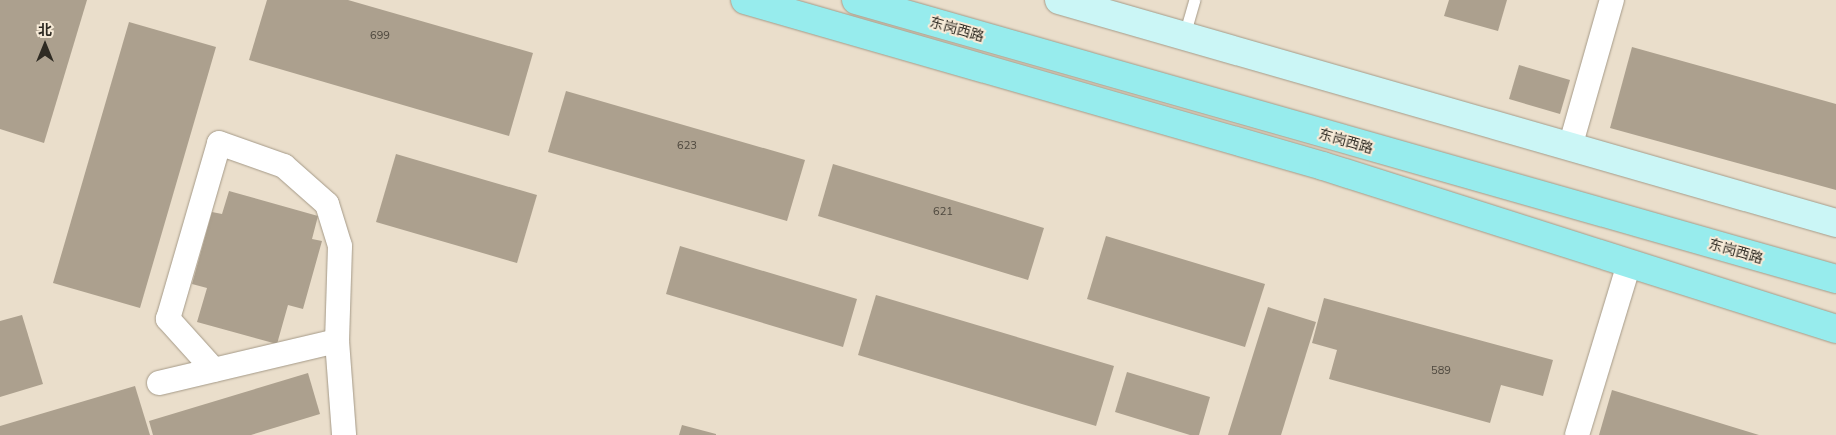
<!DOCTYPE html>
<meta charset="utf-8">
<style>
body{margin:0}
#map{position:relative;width:1836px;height:435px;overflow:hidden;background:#eadecb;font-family:Mulish,"Noto Sans SC",sans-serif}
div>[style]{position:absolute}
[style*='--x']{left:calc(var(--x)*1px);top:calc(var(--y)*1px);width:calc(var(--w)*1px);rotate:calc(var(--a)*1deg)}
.building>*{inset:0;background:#aca08e}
.roads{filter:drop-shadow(0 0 1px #a59a88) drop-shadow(0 0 1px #a59a88)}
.lane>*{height:11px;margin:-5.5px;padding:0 5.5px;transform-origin:5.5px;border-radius:5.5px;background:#fff}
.street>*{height:24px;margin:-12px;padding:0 12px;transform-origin:12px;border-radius:12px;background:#fff}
.secondary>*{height:28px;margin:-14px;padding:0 14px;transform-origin:14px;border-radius:14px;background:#cbf6f6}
.primary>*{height:28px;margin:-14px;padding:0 14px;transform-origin:14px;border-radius:14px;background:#97eced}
span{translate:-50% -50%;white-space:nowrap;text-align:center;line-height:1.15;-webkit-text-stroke:4px #f7ebd8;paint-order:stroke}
.number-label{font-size:11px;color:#4e483e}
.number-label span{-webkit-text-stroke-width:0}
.street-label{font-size:14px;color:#2f2b23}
.north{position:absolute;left:20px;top:20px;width:50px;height:50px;-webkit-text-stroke:4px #f7ebd8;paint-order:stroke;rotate:0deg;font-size:14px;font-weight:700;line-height:20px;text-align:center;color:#2f2b23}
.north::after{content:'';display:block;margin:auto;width:18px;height:22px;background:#2f2b23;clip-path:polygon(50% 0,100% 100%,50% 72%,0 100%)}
</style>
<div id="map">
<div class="building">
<div style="clip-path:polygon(0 0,87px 0,44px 143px,0 129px)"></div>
<div style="clip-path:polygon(267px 0,348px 0,533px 53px,509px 136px,249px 60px)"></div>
<div style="clip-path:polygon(1449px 0,1507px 0,1498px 31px,1444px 16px)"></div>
<div style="clip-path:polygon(129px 22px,216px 47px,140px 308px,53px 283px)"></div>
<div style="clip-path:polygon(1632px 47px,1836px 104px,1836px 190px,1610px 128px)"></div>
<div style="clip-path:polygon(1519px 65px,1570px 80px,1560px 114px,1509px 99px)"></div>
<div style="clip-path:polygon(566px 91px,805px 160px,787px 221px,548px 152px)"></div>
<div style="clip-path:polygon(396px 154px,537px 195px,517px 263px,376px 222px)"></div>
<div style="clip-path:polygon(833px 164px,1044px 228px,1028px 280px,818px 216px)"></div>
<div style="clip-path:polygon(229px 191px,318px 216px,312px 239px,322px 241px,303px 309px,288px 305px,277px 344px,197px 322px,207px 288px,192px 284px,212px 212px,222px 214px)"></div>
<div style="clip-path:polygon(1106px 236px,1265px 284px,1245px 347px,1087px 299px)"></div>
<div style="clip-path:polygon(680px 246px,857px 299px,843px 347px,666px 294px)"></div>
<div style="clip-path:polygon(876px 295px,1114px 366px,1096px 426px,858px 355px)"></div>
<div style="clip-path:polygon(1324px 298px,1553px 360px,1543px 396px,1501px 385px,1490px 423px,1329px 379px,1337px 350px,1312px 343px)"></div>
<div style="clip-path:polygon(1268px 307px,1316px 322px,1281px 435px,1228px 435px)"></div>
<div style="clip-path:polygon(22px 315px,43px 384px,0 397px,0 321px)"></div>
<div style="clip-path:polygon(1127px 372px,1210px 397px,1199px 435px,1190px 435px,1115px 412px)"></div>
<div style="clip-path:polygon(308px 373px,320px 414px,251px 435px,153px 435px,149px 421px)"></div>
<div style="clip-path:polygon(135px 386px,150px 435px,0 435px,0 426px)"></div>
<div style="clip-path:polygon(1612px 390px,1759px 435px,1599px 435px)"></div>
<div style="clip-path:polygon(682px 425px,716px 434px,716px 435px,679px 435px)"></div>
</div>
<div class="roads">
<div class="lane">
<div style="--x:1184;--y:36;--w:37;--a:-74"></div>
</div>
<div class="street">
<div style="--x:1570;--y:147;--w:153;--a:-74.1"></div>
<div style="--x:214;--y:370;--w:69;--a:-132"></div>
<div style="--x:168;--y:319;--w:183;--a:-73.8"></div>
<div style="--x:219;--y:143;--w:69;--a:19.5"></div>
<div style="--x:284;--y:166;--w:57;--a:41.5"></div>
<div style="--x:327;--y:204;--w:44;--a:72.8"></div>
<div style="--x:340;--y:246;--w:95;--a:91.8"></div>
<div style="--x:159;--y:383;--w:183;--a:-13.3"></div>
<div style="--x:337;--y:341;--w:94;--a:85.7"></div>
<div style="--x:1577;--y:435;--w:179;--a:-73.1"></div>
</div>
<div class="secondary">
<div style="--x:1059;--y:0;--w:808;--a:16.01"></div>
</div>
<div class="primary">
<div style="--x:745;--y:0;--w:601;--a:16.02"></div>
<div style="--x:1323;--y:166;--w:538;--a:17.63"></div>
<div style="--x:856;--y:0;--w:1019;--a:15.89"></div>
</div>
</div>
<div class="number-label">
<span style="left:380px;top:35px">699</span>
<span style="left:687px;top:145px">623</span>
<span style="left:943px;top:211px">621</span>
<span style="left:1441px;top:370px">589</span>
</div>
<div class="street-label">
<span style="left:957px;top:29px;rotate:16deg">东岗西路</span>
<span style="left:1346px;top:141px;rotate:16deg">东岗西路</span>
<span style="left:1736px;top:251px;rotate:16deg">东岗西路</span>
</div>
<div class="north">北</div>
</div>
